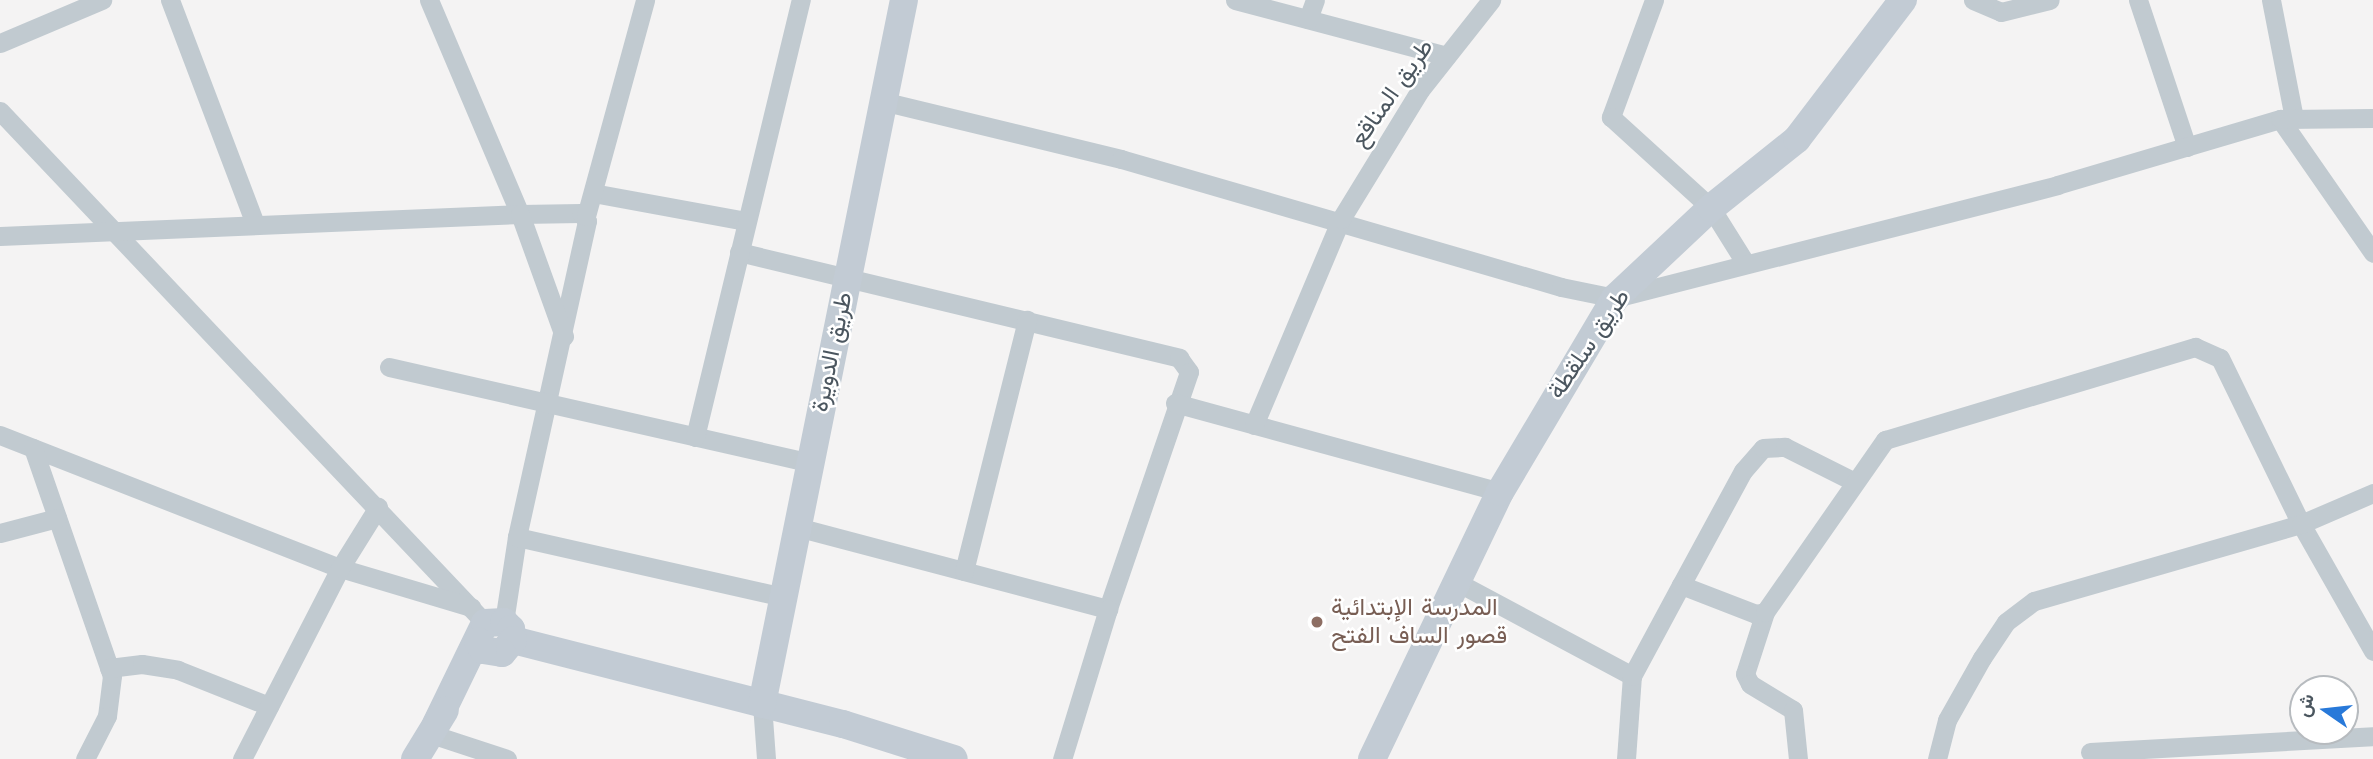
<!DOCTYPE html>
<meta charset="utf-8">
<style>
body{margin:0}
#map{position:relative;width:2373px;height:759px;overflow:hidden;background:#f4f3f3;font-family:"Work Sans",Vazirmatn,sans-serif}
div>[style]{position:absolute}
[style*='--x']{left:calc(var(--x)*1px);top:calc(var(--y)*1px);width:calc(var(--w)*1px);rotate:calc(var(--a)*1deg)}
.street>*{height:19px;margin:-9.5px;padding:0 9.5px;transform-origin:9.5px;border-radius:9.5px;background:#c1cad0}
.secondary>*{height:28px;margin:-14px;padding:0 14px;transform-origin:14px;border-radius:14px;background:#c2cbd4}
.dots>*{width:19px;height:19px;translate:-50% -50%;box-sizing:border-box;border:4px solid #fff;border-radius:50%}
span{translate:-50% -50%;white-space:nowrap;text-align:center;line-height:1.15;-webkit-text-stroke:5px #fff;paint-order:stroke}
.street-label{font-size:24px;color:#4b565f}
.education-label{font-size:24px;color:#785e54}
.left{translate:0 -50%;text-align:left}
.north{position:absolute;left:2289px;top:675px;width:70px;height:70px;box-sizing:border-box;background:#fff;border:2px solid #b7bbbf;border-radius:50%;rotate:284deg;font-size:19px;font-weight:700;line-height:28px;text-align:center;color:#4b565f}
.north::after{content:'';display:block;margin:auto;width:24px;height:32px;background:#2879d9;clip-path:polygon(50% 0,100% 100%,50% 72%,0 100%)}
</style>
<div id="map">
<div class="street">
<div style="--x:170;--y:0;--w:240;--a:69.2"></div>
<div style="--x:429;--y:0;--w:233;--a:67"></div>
<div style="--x:520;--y:214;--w:61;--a:-0.9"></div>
<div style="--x:581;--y:213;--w:10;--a:53"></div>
<div style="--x:587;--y:221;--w:324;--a:102.5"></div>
<div style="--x:517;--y:537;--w:86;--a:98.7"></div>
<div style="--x:1235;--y:0;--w:219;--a:14.8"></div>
<div style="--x:1654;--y:0;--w:125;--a:110.2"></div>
<div style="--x:1611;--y:117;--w:135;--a:42.3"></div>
<div style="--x:1711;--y:208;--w:66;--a:58"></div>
<div style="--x:1973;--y:0;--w:30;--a:23"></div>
<div style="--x:2001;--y:12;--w:50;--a:-13.8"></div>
<div style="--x:2138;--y:0;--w:155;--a:71.6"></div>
<div style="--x:2271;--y:0;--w:120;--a:79"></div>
<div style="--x:1308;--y:19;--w:20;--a:-70"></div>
<div style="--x:0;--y:43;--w:111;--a:-22.9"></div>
<div style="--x:886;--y:102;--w:242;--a:13.6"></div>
<div style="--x:1121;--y:159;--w:458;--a:16.2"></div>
<div style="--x:1561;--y:287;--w:55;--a:11.5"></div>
<div style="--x:1615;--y:298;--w:456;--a:-14.3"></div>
<div style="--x:2057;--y:185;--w:233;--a:-16.5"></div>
<div style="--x:2280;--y:119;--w:163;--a:55.2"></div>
<div style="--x:0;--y:111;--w:705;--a:46.55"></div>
<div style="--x:2281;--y:119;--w:92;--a:-0.6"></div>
<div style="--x:593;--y:193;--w:156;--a:10.4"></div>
<div style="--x:586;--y:216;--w:224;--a:-74.7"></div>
<div style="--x:0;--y:236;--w:520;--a:-2.42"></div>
<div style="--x:520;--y:214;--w:130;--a:70.2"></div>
<div style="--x:739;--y:252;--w:453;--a:13.5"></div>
<div style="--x:1179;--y:358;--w:17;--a:54"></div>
<div style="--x:1189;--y:372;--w:250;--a:108.9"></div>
<div style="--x:389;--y:367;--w:432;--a:12.8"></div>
<div style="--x:1175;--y:403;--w:337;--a:15.3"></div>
<div style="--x:1254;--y:425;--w:224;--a:-67.1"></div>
<div style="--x:1341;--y:219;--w:151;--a:-58.5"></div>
<div style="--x:1420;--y:90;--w:115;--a:-51.7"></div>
<div style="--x:0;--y:435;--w:365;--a:21.4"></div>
<div style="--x:340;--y:568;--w:137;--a:16.6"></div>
<div style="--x:695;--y:437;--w:450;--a:-76.4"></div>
<div style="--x:33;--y:448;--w:241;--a:70.9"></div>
<div style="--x:112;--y:676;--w:40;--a:97.1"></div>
<div style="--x:107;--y:716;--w:48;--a:117.1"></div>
<div style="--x:797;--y:527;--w:322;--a:14.8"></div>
<div style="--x:1108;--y:609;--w:157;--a:107"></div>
<div style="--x:0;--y:533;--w:59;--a:-14.7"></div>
<div style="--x:517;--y:537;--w:273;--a:12.7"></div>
<div style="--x:964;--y:571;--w:259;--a:-75.9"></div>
<div style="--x:1455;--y:581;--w:201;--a:28.2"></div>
<div style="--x:1681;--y:585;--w:130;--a:-61.5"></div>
<div style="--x:1743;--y:471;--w:30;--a:-49"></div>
<div style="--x:1763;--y:448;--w:22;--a:-3"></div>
<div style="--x:1785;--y:447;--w:78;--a:26.6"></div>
<div style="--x:1765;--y:612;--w:65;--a:107.9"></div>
<div style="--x:1745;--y:674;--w:11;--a:63"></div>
<div style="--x:1750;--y:684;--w:50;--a:31.2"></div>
<div style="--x:1793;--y:710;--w:49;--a:84.2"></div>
<div style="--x:109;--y:668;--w:33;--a:-7"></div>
<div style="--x:142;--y:664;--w:36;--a:9"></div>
<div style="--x:178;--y:670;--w:98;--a:21.6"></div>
<div style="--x:762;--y:704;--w:55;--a:85.8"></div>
<div style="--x:431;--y:734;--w:80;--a:18.2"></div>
<div style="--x:2090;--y:752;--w:283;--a:-3.2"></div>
<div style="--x:242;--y:759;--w:215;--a:-62.8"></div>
<div style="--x:340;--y:568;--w:72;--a:-58.1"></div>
<div style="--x:1626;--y:759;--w:83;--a:-85.9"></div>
<div style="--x:1632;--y:676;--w:103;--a:-61.7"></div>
<div style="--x:1681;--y:585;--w:80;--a:21.1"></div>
<div style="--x:1756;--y:614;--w:9;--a:-13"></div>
<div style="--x:1765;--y:612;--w:210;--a:-55.1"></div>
<div style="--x:1885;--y:440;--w:324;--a:-16.7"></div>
<div style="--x:2195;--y:347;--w:27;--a:24"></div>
<div style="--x:2220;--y:358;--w:185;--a:64"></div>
<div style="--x:2301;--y:524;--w:146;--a:60.4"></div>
<div style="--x:1937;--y:759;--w:40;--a:-75.6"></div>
<div style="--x:1947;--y:720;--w:71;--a:-60.6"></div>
<div style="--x:1982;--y:658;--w:43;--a:-56.3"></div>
<div style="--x:2006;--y:622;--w:35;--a:-37"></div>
<div style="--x:2034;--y:601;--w:278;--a:-16.1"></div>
<div style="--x:2301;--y:524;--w:78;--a:-23.3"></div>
</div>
<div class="secondary">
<div style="--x:513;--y:640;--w:341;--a:14.3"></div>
<div style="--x:843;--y:724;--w:116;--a:17.5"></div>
<div style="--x:762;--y:704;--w:718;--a:-78.6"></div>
<div style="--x:436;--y:724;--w:112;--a:-64.1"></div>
<div style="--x:485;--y:623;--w:19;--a:-3"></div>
<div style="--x:504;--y:622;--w:10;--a:45"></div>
<div style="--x:511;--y:629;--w:11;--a:80"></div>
<div style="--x:513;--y:640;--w:17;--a:130"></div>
<div style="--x:502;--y:653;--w:19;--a:-171"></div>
<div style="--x:483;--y:650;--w:10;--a:-119"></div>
<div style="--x:415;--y:759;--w:57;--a:-58.5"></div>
<div style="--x:1372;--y:759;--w:296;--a:-64.4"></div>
<div style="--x:1500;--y:492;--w:226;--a:-59.3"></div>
<div style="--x:1615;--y:298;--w:132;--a:-43.2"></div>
<div style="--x:1711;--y:208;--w:110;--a:-38.7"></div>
<div style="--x:1797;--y:139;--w:175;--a:-52.7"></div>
</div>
<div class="dots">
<div style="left:1317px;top:622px;background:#8d6e63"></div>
</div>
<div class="street-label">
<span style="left:1392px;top:93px;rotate:-55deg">طريق المناقع</span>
<span style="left:1589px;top:344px;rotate:-56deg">طريق سلقطة</span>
<span style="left:832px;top:352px;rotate:-78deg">طريق الدويرة</span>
</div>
<div class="education-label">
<span class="left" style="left:1331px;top:622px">المدرسة الإبتدائية<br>قصور الساف الفتح</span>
</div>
<div class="north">ش</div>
</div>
